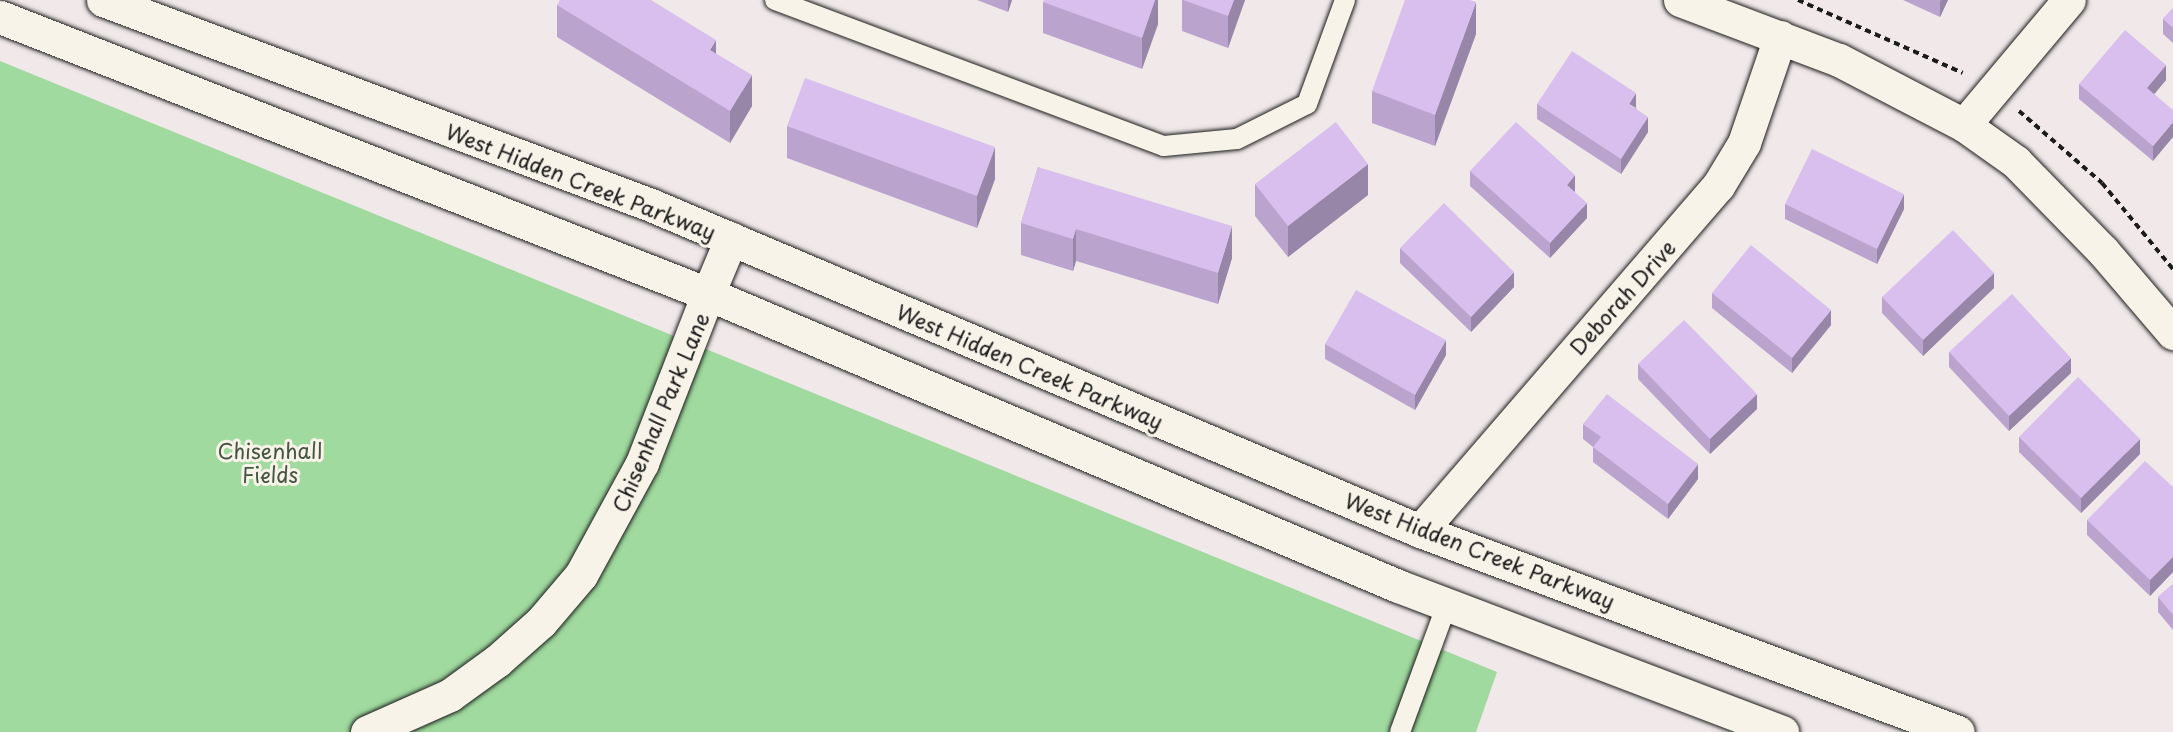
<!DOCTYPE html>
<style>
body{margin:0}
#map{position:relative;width:2173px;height:732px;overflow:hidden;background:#f1e9e9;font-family:"Playpen Sans",sans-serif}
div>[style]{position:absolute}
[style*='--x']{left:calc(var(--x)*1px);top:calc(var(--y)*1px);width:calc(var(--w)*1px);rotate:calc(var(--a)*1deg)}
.green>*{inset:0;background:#a0da9f}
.path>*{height:4px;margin-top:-2px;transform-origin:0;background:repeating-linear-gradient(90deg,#1c1c1c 0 6px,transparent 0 10.5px)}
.roads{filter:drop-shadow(0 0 2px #1c1c1c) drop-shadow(0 0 2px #1c1c1c)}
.service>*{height:20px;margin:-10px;padding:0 10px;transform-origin:10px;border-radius:10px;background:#f7f3e8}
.minor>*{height:33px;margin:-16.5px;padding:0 16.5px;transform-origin:16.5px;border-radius:16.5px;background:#f7f3e8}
.tertiary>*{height:33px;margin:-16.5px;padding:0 16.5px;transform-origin:16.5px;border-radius:16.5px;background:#f7f3e8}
.secondary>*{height:33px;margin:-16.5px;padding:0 16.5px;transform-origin:16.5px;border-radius:16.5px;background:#f7f3e8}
.wall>*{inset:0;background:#baa4cd}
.shaded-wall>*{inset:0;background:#9786a7}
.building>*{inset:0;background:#d8bfee}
span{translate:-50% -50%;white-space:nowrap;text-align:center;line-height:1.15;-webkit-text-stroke:6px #f7f3e8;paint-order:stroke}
.street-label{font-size:21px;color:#1c1c1c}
.park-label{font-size:21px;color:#445543}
</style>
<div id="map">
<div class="green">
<div style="clip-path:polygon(0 61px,1497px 672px,1476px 732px,0 732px)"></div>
</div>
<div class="path">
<div style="--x:1798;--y:0;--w:180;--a:23.9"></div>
<div style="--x:2019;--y:111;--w:110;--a:40.9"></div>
<div style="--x:2102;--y:183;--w:112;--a:50.5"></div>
</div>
<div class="roads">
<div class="service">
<div style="--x:775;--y:0;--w:415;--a:20.6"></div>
<div style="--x:1164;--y:146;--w:73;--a:-5.5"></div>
<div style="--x:1237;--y:139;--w:78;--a:-26.6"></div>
<div style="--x:1307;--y:104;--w:111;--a:-69.9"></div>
<div style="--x:1400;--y:732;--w:136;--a:-69.8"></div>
</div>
<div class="minor">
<div style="--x:1964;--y:125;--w:163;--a:-50"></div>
<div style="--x:1420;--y:531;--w:456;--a:-49.2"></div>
<div style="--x:1718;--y:186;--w:50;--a:-58.8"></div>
<div style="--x:1744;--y:143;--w:112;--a:-71.2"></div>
<div style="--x:367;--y:732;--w:91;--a:-24"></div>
<div style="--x:450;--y:695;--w:58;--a:-35.9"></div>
<div style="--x:497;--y:661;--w:59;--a:-41.6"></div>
<div style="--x:541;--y:622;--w:62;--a:-49.6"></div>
<div style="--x:581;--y:575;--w:128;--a:-61.4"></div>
<div style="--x:642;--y:463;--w:181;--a:-68.7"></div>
</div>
<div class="tertiary">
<div style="--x:1680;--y:0;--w:170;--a:20.7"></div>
<div style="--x:1839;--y:60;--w:141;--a:27.5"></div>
<div style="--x:1964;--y:125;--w:64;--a:35.4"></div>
<div style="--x:2016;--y:162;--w:124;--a:45.7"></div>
<div style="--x:2103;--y:251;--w:108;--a:49.5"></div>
</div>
<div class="secondary">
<div style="--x:103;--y:0;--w:585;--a:20.51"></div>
<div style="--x:651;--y:205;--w:835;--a:22.97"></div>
<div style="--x:1420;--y:531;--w:574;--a:20.49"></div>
<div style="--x:0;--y:17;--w:760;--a:21.37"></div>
<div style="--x:708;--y:294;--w:749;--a:22.94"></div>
<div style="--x:1398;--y:586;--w:411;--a:20.8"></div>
<div style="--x:708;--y:294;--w:60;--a:-67.3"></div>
</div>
</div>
<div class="wall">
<div style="clip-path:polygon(977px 0,1012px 0,1008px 12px)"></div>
<div style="clip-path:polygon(1158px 0,1158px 24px,1142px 69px,1043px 33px,1043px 2px)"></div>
<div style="clip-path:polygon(1182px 0,1245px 0,1228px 48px,1182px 31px)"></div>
<div style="clip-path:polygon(1903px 0,1948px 0,1940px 17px)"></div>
<div style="clip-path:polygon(557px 5px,716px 53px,752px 106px,730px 143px,557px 37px)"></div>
<div style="clip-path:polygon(2173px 8px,2173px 43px,2163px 34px,2163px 19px)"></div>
<div style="clip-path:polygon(1476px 34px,1435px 146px,1372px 123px,1372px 91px)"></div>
<div style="clip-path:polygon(2166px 80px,2154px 94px,2153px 161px,2079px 99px,2079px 84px)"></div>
<div style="clip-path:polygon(1537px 104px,1636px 108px,1648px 132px,1621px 174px,1537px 119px)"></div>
<div style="clip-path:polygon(787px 126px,995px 179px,977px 228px,787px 158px)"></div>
<div style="clip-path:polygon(1038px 167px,1232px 258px,1218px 304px,1076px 261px,1073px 271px,1021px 255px,1021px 223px)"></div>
<div style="clip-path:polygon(1470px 171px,1575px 191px,1574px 192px,1587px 218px,1550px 258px,1470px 186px)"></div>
<div style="clip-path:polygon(1255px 184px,1368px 195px,1288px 257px,1255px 216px)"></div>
<div style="clip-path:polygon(1785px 204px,1904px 209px,1877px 264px,1785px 219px)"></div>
<div style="clip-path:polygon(1400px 248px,1514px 287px,1471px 332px,1400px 263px)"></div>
<div style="clip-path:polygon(1994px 288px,1923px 356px,1882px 313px,1882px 297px)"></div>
<div style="clip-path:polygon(1712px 293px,1831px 325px,1792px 373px,1712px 308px)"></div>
<div style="clip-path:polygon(1325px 344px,1446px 355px,1415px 410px,1325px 359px)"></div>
<div style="clip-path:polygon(1949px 352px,2071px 373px,2009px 431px,1949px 367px)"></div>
<div style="clip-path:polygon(1638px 364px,1757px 409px,1710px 454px,1638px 379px)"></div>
<div style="clip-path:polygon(1583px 424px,1698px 479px,1668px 519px,1593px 462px,1593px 447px,1583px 439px)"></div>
<div style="clip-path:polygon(2019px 437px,2140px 454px,2081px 513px,2019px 452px)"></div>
<div style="clip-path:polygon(2173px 487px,2173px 572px,2150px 596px,2087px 535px,2087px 520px)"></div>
<div style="clip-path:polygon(2173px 584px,2173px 630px,2158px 612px,2158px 597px)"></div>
</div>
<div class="shaded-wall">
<div style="clip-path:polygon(1008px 0,1012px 0,1008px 12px)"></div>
<div style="clip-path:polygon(1155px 0,1158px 0,1158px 24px,1142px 69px,1142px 38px)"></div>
<div style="clip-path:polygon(1234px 0,1245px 0,1228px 48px,1228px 16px)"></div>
<div style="clip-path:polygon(1941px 0,1948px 0,1940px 17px,1940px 2px)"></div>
<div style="clip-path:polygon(1476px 2px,1476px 34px,1435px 146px,1435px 115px)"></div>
<div style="clip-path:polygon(716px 40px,716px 71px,710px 50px)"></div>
<div style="clip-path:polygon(2166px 65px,2166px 80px,2147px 103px,2147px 88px)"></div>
<div style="clip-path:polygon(752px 75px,752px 106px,730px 143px,730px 111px)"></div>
<div style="clip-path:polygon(1636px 93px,1636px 108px,1629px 104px)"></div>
<div style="clip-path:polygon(1648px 117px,1648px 132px,1621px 174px,1621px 159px)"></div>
<div style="clip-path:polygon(2173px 122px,2173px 137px,2153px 161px,2153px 146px)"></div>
<div style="clip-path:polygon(995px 147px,995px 179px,977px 228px,977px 196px)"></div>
<div style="clip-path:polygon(1368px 164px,1368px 195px,1288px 257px,1288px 226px)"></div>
<div style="clip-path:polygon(1575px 175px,1575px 191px,1567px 200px,1567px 185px)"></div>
<div style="clip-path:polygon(1904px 194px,1904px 209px,1877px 264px,1877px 249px)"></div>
<div style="clip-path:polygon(1587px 203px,1587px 218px,1550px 258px,1550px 243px)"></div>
<div style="clip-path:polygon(1232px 226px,1232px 258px,1218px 304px,1218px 273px)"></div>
<div style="clip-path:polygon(1076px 229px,1076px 261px,1073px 271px,1073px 239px)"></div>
<div style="clip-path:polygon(1514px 272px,1514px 287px,1471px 332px,1471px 317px)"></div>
<div style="clip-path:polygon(1994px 273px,1994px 288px,1923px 356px,1923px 340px)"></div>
<div style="clip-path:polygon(1831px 310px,1831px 325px,1792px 373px,1792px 358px)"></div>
<div style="clip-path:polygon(1446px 340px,1446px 355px,1415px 410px,1415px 395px)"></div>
<div style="clip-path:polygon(2071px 358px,2071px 373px,2009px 431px,2009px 416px)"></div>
<div style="clip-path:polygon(1757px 394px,1757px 409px,1710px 454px,1710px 439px)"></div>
<div style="clip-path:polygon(2140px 439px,2140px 454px,2081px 513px,2081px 498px)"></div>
<div style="clip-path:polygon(1698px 464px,1698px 479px,1668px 519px,1668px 504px)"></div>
<div style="clip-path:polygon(2173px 557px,2173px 572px,2150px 596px,2150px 580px)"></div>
</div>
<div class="building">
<div style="clip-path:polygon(560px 0,651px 0,716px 40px,710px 50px,752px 75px,730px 111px,557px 5px)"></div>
<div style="clip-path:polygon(1044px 0,1155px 0,1142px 38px,1043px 2px)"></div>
<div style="clip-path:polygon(1183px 0,1234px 0,1228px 16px)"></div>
<div style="clip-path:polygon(1405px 0,1470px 0,1476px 2px,1435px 115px,1372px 91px)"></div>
<div style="clip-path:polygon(2173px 8px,2173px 28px,2163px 19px)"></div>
<div style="clip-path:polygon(2125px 30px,2166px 65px,2147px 88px,2173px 110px,2173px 122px,2153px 146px,2079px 84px)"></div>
<div style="clip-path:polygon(1572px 51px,1636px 93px,1629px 104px,1648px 117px,1621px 159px,1537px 104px)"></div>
<div style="clip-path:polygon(805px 78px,995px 147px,977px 196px,787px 126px)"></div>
<div style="clip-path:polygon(1336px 122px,1368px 164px,1288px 226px,1255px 184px)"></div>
<div style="clip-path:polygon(1516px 122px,1575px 175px,1567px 185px,1587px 203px,1550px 243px,1470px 171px)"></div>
<div style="clip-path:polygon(1812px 149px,1904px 194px,1877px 249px,1785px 204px)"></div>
<div style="clip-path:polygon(1038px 167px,1232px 226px,1218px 273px,1076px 229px,1073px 239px,1021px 223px)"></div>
<div style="clip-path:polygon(1444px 203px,1514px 272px,1471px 317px,1400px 248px)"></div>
<div style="clip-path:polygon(1953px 230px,1994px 273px,1923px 340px,1882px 297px)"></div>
<div style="clip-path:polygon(1751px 245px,1831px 310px,1792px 358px,1712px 293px)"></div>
<div style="clip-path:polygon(1356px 290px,1446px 340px,1415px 395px,1325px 344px)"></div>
<div style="clip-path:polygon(2012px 294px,2071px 358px,2009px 416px,1949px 352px)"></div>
<div style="clip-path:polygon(1684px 320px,1757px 394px,1710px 439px,1638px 364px)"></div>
<div style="clip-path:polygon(2078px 377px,2140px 439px,2081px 498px,2019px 437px)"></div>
<div style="clip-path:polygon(1607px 394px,1698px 464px,1668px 504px,1593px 447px,1601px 437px,1583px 424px)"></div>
<div style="clip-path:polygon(2145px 461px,2173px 487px,2173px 557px,2150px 580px,2087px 520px)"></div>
<div style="clip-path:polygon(2173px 584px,2173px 615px,2158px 597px)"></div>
</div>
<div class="street-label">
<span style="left:581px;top:181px;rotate:21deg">West Hidden Creek Parkway</span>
<span style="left:1622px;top:297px;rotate:-48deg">Deborah Drive</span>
<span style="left:1030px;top:366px;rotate:23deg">West Hidden Creek Parkway</span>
<span style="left:660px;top:412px;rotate:-67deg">Chisenhall Park Lane</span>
<span style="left:1480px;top:550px;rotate:21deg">West Hidden Creek Parkway</span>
</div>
<div class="park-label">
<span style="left:270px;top:462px">Chisenhall<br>Fields</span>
</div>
</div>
